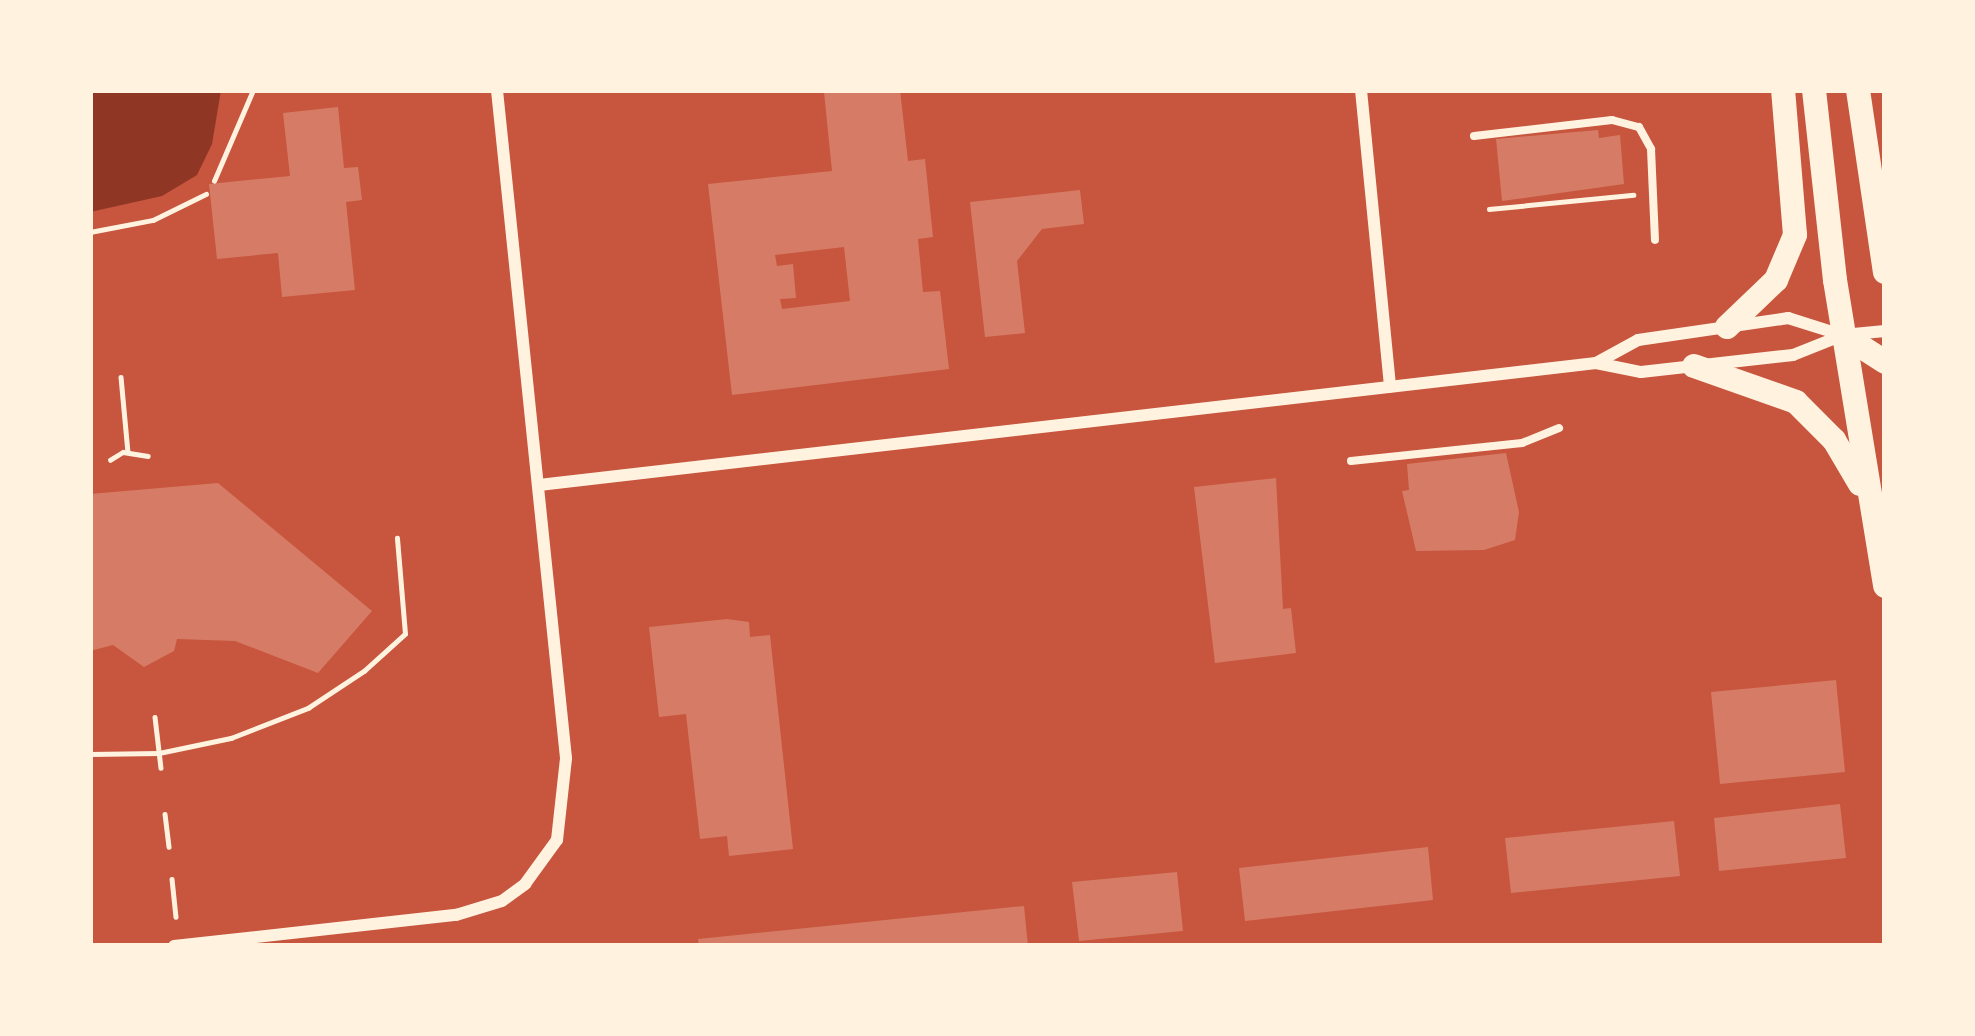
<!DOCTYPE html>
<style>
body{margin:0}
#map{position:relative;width:1975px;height:1036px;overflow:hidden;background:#c8553d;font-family:"Open Sans",sans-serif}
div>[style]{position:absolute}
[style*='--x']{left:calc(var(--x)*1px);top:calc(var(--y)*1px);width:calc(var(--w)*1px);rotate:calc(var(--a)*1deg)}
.water>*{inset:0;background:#8f3625}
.building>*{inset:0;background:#d67c66}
.path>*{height:4.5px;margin:-2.25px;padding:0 2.25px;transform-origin:2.25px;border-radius:2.25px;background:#fff3e0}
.service>*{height:8px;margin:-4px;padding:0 4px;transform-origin:4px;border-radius:4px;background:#fff3e0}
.minor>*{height:12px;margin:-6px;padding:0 6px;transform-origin:6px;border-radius:6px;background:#fff3e0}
.primary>*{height:24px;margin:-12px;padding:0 12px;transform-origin:12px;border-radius:12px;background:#fff3e0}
span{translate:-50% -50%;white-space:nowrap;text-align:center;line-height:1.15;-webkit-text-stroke:10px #fff3e0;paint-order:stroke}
.frame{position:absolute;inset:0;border:93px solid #fff3e0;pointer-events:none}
</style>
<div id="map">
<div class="water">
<div style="clip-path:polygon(90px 90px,221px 90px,212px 144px,197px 175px,162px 196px,90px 212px)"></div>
</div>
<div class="building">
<div style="clip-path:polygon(evenodd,900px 90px,908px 161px,925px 159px,933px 237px,918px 239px,923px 292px,940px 291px,949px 369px,732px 395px,708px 184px,832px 171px,824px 92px,900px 90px,844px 247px,850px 301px,782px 309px,780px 299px,796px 298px,793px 264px,777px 266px,775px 255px,844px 247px)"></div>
<div style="clip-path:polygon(338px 107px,344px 168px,358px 167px,362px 200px,346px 202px,355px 290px,282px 297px,278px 253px,217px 259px,209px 184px,290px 176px,283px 113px)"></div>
<div style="clip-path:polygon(1598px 130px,1599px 138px,1620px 135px,1624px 184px,1502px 201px,1496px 139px)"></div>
<div style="clip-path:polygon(1080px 190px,1084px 224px,1042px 229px,1017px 261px,1025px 333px,985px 337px,970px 202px)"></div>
<div style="clip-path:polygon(1506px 453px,1519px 512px,1515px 540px,1484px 550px,1416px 551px,1402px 491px,1409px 490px,1407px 464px)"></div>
<div style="clip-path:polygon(1276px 478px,1283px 609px,1291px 608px,1296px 653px,1215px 663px,1194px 487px)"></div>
<div style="clip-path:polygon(218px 483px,372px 611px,318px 673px,235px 641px,177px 639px,174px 651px,144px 667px,113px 645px,90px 651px,90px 494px)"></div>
<div style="clip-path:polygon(727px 619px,749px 622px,750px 637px,770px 635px,793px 849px,729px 856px,727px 836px,700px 839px,686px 714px,659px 717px,649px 627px)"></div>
<div style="clip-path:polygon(1836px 680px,1845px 772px,1720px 784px,1711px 692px)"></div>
<div style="clip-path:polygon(1840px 804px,1846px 858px,1719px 871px,1714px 818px)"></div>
<div style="clip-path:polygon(1674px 821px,1680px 876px,1511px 893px,1505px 838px)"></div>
<div style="clip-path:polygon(1428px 847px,1433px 900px,1245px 921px,1239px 868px)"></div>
<div style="clip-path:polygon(1177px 872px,1183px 931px,1079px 941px,1072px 882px)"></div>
<div style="clip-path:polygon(1024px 906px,1028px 946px,699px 946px,698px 939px)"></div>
</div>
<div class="path">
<div style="--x:214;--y:181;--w:99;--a:-66.8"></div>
<div style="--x:1489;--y:209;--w:145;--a:-5.6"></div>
<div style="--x:90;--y:232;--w:64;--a:-10.8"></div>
<div style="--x:153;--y:220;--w:59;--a:-26.1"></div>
<div style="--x:121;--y:377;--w:75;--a:84.7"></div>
<div style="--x:110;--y:460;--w:15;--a:-32"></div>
<div style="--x:123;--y:452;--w:25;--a:9"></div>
<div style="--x:155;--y:717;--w:51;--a:83.3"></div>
<div style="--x:90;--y:754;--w:69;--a:-0.8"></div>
<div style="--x:159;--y:753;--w:74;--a:-11.8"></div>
<div style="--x:231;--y:738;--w:83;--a:-21.3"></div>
<div style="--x:308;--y:708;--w:67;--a:-33.5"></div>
<div style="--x:364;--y:671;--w:55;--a:-42.1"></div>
<div style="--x:405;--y:634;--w:96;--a:-94.8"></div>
<div style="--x:165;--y:814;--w:33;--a:83"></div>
<div style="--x:172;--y:879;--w:38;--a:84"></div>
</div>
<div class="service">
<div style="--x:1474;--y:136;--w:139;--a:-6.6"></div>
<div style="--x:1612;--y:120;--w:28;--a:15"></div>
<div style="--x:1639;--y:127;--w:25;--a:61"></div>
<div style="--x:1651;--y:149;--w:91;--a:87.5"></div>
<div style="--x:1351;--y:461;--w:172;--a:-6"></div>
<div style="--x:1522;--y:443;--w:40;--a:-22"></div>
</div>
<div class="minor">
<div style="--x:1361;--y:90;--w:298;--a:84.4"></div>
<div style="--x:1596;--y:363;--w:48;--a:-28.7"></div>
<div style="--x:1638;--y:340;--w:152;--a:-8.3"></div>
<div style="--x:1788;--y:318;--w:57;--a:17.5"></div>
<div style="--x:539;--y:485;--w:1064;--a:-6.58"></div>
<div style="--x:1596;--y:363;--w:46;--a:11.3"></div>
<div style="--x:1641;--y:372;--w:153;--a:-6.4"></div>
<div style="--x:1793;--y:355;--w:54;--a:-21.8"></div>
<div style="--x:1843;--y:335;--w:42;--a:-5.4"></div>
<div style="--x:174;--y:946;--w:284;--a:-6.3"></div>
<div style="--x:456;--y:915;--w:48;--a:-16.9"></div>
<div style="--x:502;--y:901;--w:29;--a:-36"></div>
<div style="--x:525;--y:884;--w:54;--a:-54"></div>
<div style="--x:557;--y:840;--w:82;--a:-83.7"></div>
<div style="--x:566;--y:758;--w:672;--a:-95.9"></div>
</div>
<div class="primary">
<div style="--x:1814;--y:90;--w:191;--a:83.7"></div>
<div style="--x:1835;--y:280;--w:310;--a:80.7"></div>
<div style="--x:1858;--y:90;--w:184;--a:81.6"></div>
<div style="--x:1727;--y:327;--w:68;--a:-43.8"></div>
<div style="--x:1776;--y:280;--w:49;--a:-67.1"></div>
<div style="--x:1795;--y:235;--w:145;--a:-94.7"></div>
<div style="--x:1843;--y:335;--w:50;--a:32.7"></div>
<div style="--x:1694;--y:366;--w:108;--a:19.4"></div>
<div style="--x:1796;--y:402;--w:54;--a:45"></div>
<div style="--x:1834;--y:440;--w:51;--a:59.4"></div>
</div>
<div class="frame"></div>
</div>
